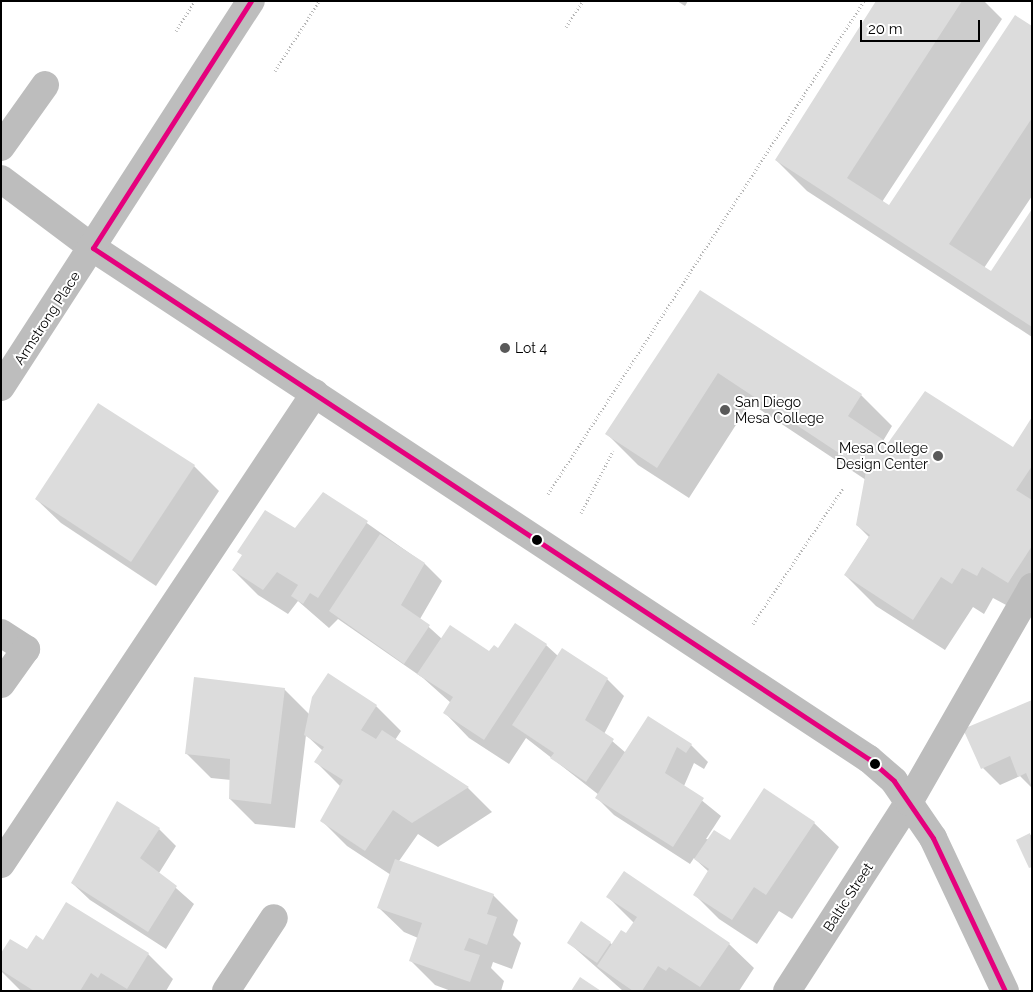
<!DOCTYPE html>
<style>
body{margin:0}
#map{position:relative;width:1033px;height:992px;overflow:hidden;background:#fff;font-family:Raleway,sans-serif}
div>[style]{position:absolute}
[style*='--x']{left:calc(var(--x)*1px);top:calc(var(--y)*1px);width:calc(var(--w)*1px);rotate:calc(var(--a)*1deg)}
.shadow>*{inset:0;background:#0003}
.building>*{inset:0;background:#dcdcdc}
.path>*{height:3px;margin-top:-1.5px;transform-origin:0;background:repeating-linear-gradient(90deg,#b8b8b8 0 1px,transparent 0 3.5px)}
.minor>*{height:28px;margin:-14px;padding:0 14px;transform-origin:14px;border-radius:14px;background:#bdbdbd}
.bus-1>*{height:5px;margin:-2.5px;padding:0 2.5px;transform-origin:2.5px;border-radius:2.5px;background:#e5007d}
.dots>*{width:14px;height:14px;translate:-50% -50%;box-sizing:border-box;border:2px solid #fff;border-radius:50%}
span{translate:-50% -50%;white-space:nowrap;text-align:center;line-height:1.15;-webkit-text-stroke:4px #fff;paint-order:stroke}
.street-label{font-size:14px;color:#000}
.poi-label{font-size:14px;color:#000}
.left{translate:0 -50%;text-align:left}
.right{translate:-100% -50%;text-align:right}
.frame{position:absolute;inset:0;border:2px solid #000;pointer-events:none}
.scale{position:absolute;left:860px;top:20px;width:120px;height:22px;box-sizing:border-box;border:2px solid #000;border-top:0;padding-left:6px;font-size:15px;line-height:18px;white-space:nowrap;color:#000;-webkit-text-stroke:4px #fff;paint-order:stroke}
</style>
<div id="map">
<div class="shadow">
<div style="clip-path:polygon(677px 1px,688px 1px,685px 6px)"></div>
<div style="clip-path:polygon(877px 1px,984px 1px,1002px 19px,882px 202px,890px 207px,1032px 28px,1032px 196px,984px 268px,991px 273px,1032px 212px,1032px 337px,807px 191px,776px 160px)"></div>
<div style="clip-path:polygon(700px 291px,861px 395px,892px 426px,883px 441px,888px 445px,1013px 449px,1032px 419px,1032px 608px,1008px 606px,993px 598px,984px 614px,973px 607px,945px 650px,876px 606px,845px 575px,869px 537px,857px 525px,866px 480px,750px 403px,689px 498px,638px 465px,607px 434px)"></div>
<div style="clip-path:polygon(194px 466px,219px 491px,156px 586px,61px 523px,36px 499px)"></div>
<div style="clip-path:polygon(324px 493px,425px 564px,442px 581px,420px 619px,442px 639px,490px 653px,546px 645px,558px 656px,607px 679px,624px 696px,604px 734px,626px 753px,691px 745px,708px 762px,704px 769px,694px 763px,684px 786px,721px 816px,706px 839px,730px 842px,814px 823px,839px 847px,792px 919px,779px 911px,757px 944px,719px 919px,694px 894px,709px 872px,694px 858px,690px 864px,614px 815px,597px 798px,599px 795px,526px 738px,509px 764px,469px 738px,445px 713px,451px 703px,423px 678px,338px 619px,329px 628px,298px 601px,288px 614px,258px 595px,233px 570px,295px 530px)"></div>
<div style="clip-path:polygon(284px 689px,310px 715px,376px 706px,401px 731px,395px 740px,468px 788px,492px 812px,438px 847px,418px 834px,399px 861px,493px 895px,518px 920px,513px 935px,521px 943px,512px 969px,493px 962px,491px 968px,504px 981px,501px 991px,451px 991px,435px 985px,410px 960px,418px 938px,404px 932px,379px 908px,391px 875px,347px 846px,322px 821px,341px 787px,316px 762px,323px 751px,306px 735px,295px 828px,255px 824px,230px 799px,231px 780px,211px 778px,186px 753px)"></div>
<div style="clip-path:polygon(1032px 701px,1032px 788px,1020px 776px,1000px 785px,983px 768px)"></div>
<div style="clip-path:polygon(118px 803px,159px 829px,176px 846px,159px 873px,194px 904px,166px 949px,90px 900px,72px 883px)"></div>
<div style="clip-path:polygon(1032px 834px,1032px 869px,1018px 841px)"></div>
<div style="clip-path:polygon(608px 897px,729px 944px,754px 968px,739px 991px,623px 991px,569px 943px,582px 923px,613px 945px,626px 934px,634px 923px)"></div>
<div style="clip-path:polygon(43px 941px,148px 954px,173px 979px,166px 991px,21px 991px,1px 971px,1px 955px,27px 951px)"></div>
</div>
<div class="building">
<div style="clip-path:polygon(876px 1px,962px 1px,847px 178px,889px 205px,1015px 15px,1032px 26px,1032px 118px,949px 244px,991px 271px,1032px 209px,1032px 327px,775px 160px)"></div>
<div style="clip-path:polygon(700px 290px,862px 394px,848px 416px,888px 443px,925px 391px,1013px 447px,1032px 417px,1032px 466px,1016px 490px,1032px 500px,1032px 546px,1008px 583px,982px 567px,977px 576px,962px 568px,952px 584px,941px 577px,913px 620px,844px 575px,870px 535px,856px 525px,866px 471px,718px 373px,657px 468px,605px 434px)"></div>
<div style="clip-path:polygon(98px 403px,195px 465px,131px 562px,35px 499px)"></div>
<div style="clip-path:polygon(323px 492px,368px 521px,318px 598px,310px 593px,303px 604px,291px 596px,298px 585px,277px 572px,263px 590px,232px 570px,242px 555px,237px 552px,265px 510px,295px 528px)"></div>
<div style="clip-path:polygon(380px 534px,425px 563px,401px 605px,430px 625px,404px 664px,329px 611px)"></div>
<div style="clip-path:polygon(515px 623px,547px 644px,484px 740px,443px 713px,453px 697px,417px 674px,450px 625px,489px 651px,494px 645px,498px 648px)"></div>
<div style="clip-path:polygon(562px 648px,608px 678px,585px 720px,614px 739px,586px 782px,550px 758px,554px 753px,512px 725px)"></div>
<div style="clip-path:polygon(328px 673px,377px 705px,361px 730px,376px 739px,382px 730px,469px 787px,412px 823px,393px 810px,365px 851px,320px 821px,343px 780px,314px 762px,324px 747px,304px 735px,312px 697px)"></div>
<div style="clip-path:polygon(194px 677px,285px 688px,271px 804px,229px 799px,230px 759px,185px 754px)"></div>
<div style="clip-path:polygon(1032px 700px,1032px 787px,1026px 773px,1018px 777px,1010px 756px,981px 769px,963px 729px)"></div>
<div style="clip-path:polygon(648px 716px,692px 744px,686px 753px,677px 747px,665px 773px,704px 798px,673px 847px,595px 798px)"></div>
<div style="clip-path:polygon(764px 788px,815px 822px,766px 895px,754px 887px,732px 920px,693px 895px,709px 869px,694px 859px,714px 830px,730px 840px)"></div>
<div style="clip-path:polygon(117px 801px,160px 828px,140px 858px,177px 886px,148px 932px,71px 883px)"></div>
<div style="clip-path:polygon(1030px 833px,1032px 867px,1029px 868px,1016px 840px)"></div>
<div style="clip-path:polygon(395px 859px,494px 894px,487px 914px,497px 917px,487px 945px,469px 938px,464px 950px,480px 955px,470px 982px,409px 961px,422px 923px,377px 908px)"></div>
<div style="clip-path:polygon(624px 871px,730px 943px,700px 987px,669px 967px,666px 971px,658px 966px,642px 991px,633px 991px,597px 966px,621px 930px,626px 933px,637px 917px,606px 897px)"></div>
<div style="clip-path:polygon(66px 902px,149px 953px,127px 989px,101px 973px,98px 978px,91px 973px,80px 991px,34px 991px,1px 970px,1px 953px,10px 939px,27px 949px,36px 935px,43px 940px)"></div>
<div style="clip-path:polygon(581px 921px,611px 942px,597px 963px,567px 943px)"></div>
<div style="clip-path:polygon(580px 977px,601px 991px,571px 991px)"></div>
</div>
<div class="path">
<div style="--x:566;--y:27;--w:31;--a:-57"></div>
<div style="--x:176;--y:31;--w:36;--a:-58"></div>
<div style="--x:275;--y:71;--w:83;--a:-57.8"></div>
<div style="--x:548;--y:494;--w:586;--a:-57.34"></div>
<div style="--x:581;--y:513;--w:70;--a:-62.7"></div>
<div style="--x:753;--y:624;--w:163;--a:-56.5"></div>
</div>
<div class="minor">
<div style="--x:1;--y:147;--w:76;--a:-54.6"></div>
<div style="--x:1;--y:179;--w:115;--a:36.9"></div>
<div style="--x:93;--y:248;--w:929;--a:33.37"></div>
<div style="--x:869;--y:759;--w:33;--a:41"></div>
<div style="--x:894;--y:781;--w:69;--a:55.6"></div>
<div style="--x:933;--y:838;--w:169;--a:64.8"></div>
<div style="--x:1;--y:387;--w:460;--a:-57.1"></div>
<div style="--x:1;--y:633;--w:30;--a:33"></div>
<div style="--x:26;--y:649;--w:43;--a:125.5"></div>
<div style="--x:1;--y:864;--w:566;--a:-56.31"></div>
<div style="--x:226;--y:991;--w:87;--a:-56.7"></div>
<div style="--x:787;--y:991;--w:225;--a:-57.2"></div>
<div style="--x:909;--y:802;--w:248;--a:-60.2"></div>
</div>
<div class="bus-1">
<div style="--x:93;--y:248;--w:929;--a:33.37"></div>
<div style="--x:869;--y:759;--w:33;--a:41"></div>
<div style="--x:894;--y:781;--w:69;--a:55.6"></div>
<div style="--x:933;--y:838;--w:169;--a:64.8"></div>
<div style="--x:93;--y:248;--w:293;--a:-57.4"></div>
</div>
<div class="dots">
<div style="left:505px;top:348px;background:#595959"></div>
<div style="left:725px;top:410px;background:#595959"></div>
<div style="left:938px;top:456px;background:#595959"></div>
<div style="left:537px;top:540px;background:#000"></div>
<div style="left:875px;top:764px;background:#000"></div>
</div>
<div class="street-label">
<span style="left:47px;top:318px;rotate:-57deg">Armstrong Place</span>
<span style="left:848px;top:897px;rotate:-57deg">Baltic Street</span>
</div>
<div class="poi-label">
<span class="left" style="left:515px;top:348px">Lot 4</span>
<span class="left" style="left:735px;top:410px">San Diego<br>Mesa College</span>
<span class="right" style="left:928px;top:456px">Mesa College<br>Design Center</span>
</div>
<div class="frame"></div>
<div class="scale">20 m</div>
</div>
